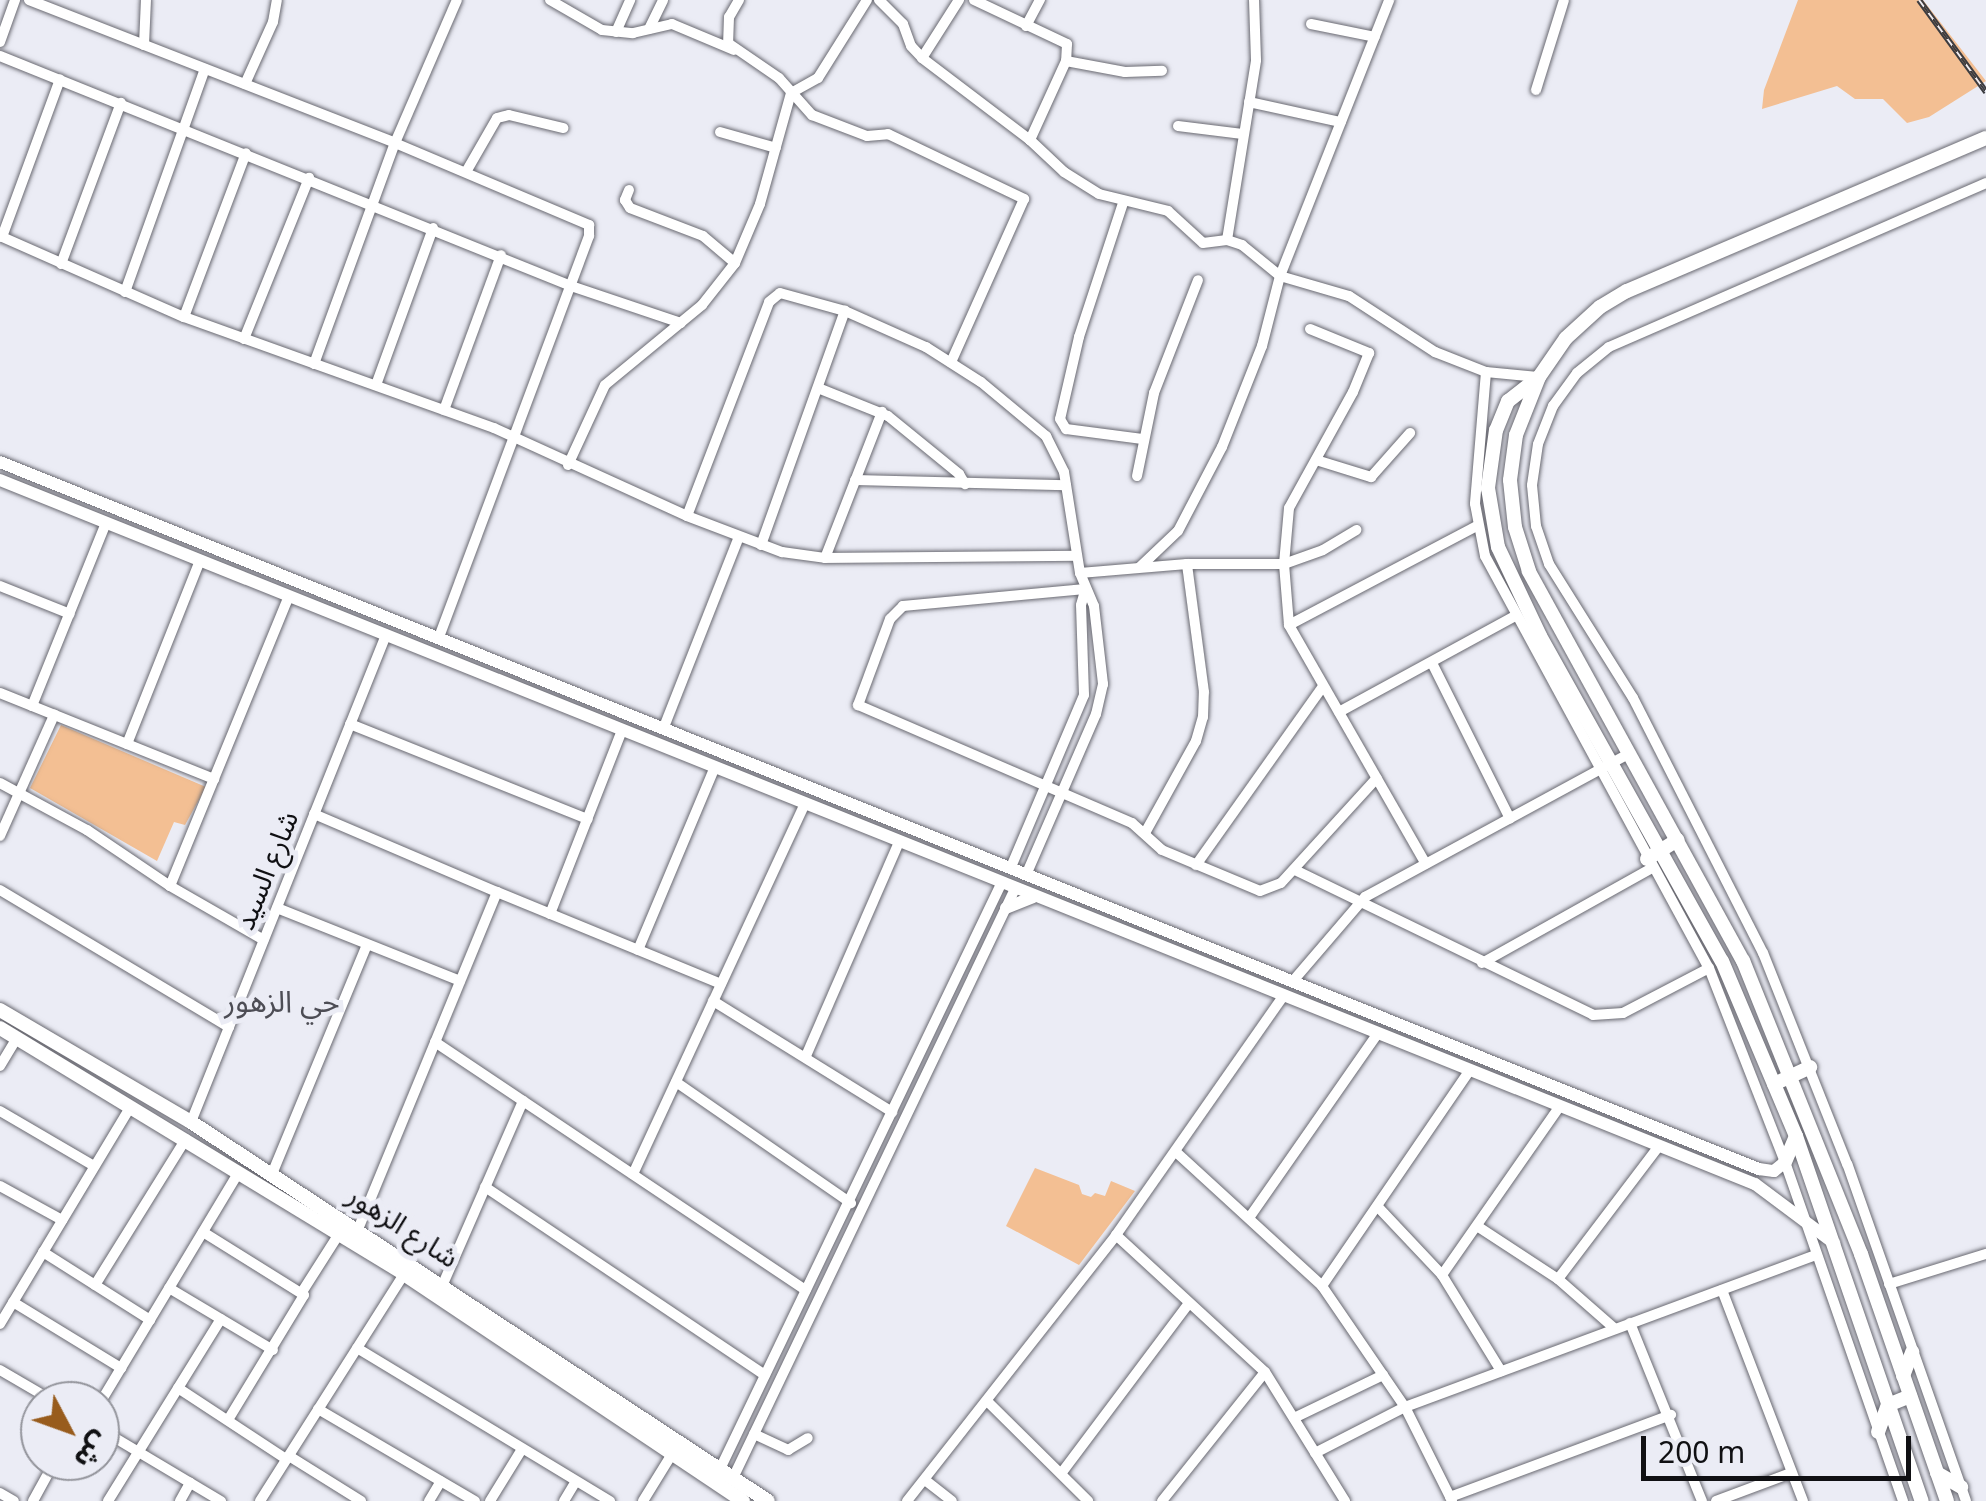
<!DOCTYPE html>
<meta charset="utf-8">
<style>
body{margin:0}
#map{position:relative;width:1986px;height:1501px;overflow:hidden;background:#ebecf5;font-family:Georgia,"Noto Sans Arabic",serif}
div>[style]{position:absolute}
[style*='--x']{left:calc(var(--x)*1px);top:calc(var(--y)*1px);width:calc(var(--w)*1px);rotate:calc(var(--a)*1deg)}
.green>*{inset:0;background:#f3bf93}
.roads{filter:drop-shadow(0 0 2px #696971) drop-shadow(0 0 2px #696971)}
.minor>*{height:10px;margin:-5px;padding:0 5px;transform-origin:5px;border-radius:5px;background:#fff}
.tertiary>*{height:12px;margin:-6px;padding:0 6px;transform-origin:6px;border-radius:6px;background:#fff}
.secondary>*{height:14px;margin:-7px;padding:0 7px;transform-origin:7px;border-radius:7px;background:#fff}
.rail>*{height:6px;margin-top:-3px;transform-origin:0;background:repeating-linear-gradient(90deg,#ebecf5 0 8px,#3c3c40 0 16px);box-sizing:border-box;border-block:2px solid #3c3c40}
span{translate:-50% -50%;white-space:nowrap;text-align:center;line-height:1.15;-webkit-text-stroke:10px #ebecf5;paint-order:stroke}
.street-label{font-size:28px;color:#101013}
.neighbourhood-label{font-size:30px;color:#4d4d55}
.north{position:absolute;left:20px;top:1381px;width:100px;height:100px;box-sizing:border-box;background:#ebecf5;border:2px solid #93949b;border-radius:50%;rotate:131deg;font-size:28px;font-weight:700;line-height:40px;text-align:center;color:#101013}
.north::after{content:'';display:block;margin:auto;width:35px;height:45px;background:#985c1d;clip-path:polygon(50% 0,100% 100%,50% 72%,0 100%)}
.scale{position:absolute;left:1641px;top:1436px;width:270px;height:45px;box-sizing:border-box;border:5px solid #101013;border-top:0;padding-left:12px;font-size:30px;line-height:35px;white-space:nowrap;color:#101013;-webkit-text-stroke:8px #ebecf5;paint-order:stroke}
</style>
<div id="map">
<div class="green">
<div style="clip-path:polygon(1798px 0,1923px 0,1986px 81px,1929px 117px,1907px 123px,1883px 99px,1855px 99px,1837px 86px,1762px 109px,1764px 90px)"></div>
<div style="clip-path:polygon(61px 725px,206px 787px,185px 825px,174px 822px,157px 861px,30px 788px)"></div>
<div style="clip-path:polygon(1035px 1168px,1079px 1185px,1082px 1194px,1091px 1197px,1095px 1193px,1105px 1196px,1111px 1181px,1135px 1191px,1079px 1265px,1006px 1226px)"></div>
</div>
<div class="roads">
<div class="minor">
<div style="--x:29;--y:0;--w:393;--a:21.3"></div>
<div style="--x:395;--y:143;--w:211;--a:22.9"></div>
<div style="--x:589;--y:225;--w:11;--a:90"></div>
<div style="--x:589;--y:236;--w:429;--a:110.5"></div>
<div style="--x:550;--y:0;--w:60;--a:30"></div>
<div style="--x:602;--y:30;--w:31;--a:6"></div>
<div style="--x:633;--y:33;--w:40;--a:-13"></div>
<div style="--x:672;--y:24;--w:67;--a:22.8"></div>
<div style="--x:739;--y:0;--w:20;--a:120"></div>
<div style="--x:729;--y:17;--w:26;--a:92"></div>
<div style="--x:728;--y:43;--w:62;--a:34.5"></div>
<div style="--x:779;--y:78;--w:50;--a:48.3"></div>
<div style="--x:812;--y:115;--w:59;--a:20.9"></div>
<div style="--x:867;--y:136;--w:21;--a:-5"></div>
<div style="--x:888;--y:134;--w:151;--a:25.5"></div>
<div style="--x:1024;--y:199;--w:179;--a:114.1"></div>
<div style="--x:879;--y:0;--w:34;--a:45"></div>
<div style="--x:903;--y:24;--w:23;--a:70"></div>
<div style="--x:911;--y:46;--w:16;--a:47"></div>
<div style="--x:922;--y:58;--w:136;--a:37.2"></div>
<div style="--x:1030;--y:140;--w:47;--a:43.3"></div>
<div style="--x:1064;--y:172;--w:41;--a:32.2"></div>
<div style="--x:1099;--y:194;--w:71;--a:13.8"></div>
<div style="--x:1168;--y:211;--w:47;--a:42.4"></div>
<div style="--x:1203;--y:243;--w:24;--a:-7"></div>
<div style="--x:1227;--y:240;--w:16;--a:18"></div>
<div style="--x:1242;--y:245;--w:49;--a:39.2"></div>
<div style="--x:1280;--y:276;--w:72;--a:16.2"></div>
<div style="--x:1349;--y:296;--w:103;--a:33.1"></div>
<div style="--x:1435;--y:352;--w:55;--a:21.4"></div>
<div style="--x:1486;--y:372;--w:52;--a:5.5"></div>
<div style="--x:974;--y:0;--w:103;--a:25.3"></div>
<div style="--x:1067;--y:44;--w:17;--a:93"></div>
<div style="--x:1066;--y:61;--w:87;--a:114.5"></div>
<div style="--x:1311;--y:24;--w:65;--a:11.5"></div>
<div style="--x:1026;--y:26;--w:30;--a:-62"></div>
<div style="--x:649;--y:29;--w:32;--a:-64"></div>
<div style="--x:616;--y:32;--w:35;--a:-66"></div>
<div style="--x:0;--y:42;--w:45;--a:-70.3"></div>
<div style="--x:144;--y:45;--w:45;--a:-87.5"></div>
<div style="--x:0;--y:56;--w:616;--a:21.94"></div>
<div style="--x:571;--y:286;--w:116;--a:18.6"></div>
<div style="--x:922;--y:58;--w:69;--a:-57.5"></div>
<div style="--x:1066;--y:61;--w:60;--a:10.6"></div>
<div style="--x:1125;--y:72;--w:37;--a:-2"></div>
<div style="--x:245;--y:84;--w:68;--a:-65.7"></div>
<div style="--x:273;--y:22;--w:22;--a:-80"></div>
<div style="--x:1536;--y:90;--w:94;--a:-72.7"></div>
<div style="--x:791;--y:93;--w:31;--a:-29"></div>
<div style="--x:818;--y:78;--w:92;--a:-57.9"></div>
<div style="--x:1249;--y:102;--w:94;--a:12.3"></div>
<div style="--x:1178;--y:126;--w:65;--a:7"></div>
<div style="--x:720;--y:132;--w:58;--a:15.9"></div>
<div style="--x:466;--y:172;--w:62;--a:-60.1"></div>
<div style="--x:497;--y:118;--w:12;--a:-14"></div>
<div style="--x:509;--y:115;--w:56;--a:13.5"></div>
<div style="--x:629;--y:190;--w:11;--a:112"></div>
<div style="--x:625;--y:200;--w:9;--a:58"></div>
<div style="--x:630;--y:208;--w:78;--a:21"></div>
<div style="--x:703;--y:236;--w:42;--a:40.2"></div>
<div style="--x:1123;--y:203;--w:141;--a:108.2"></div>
<div style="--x:1079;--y:337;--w:84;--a:103"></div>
<div style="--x:1060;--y:419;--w:12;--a:59"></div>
<div style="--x:1066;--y:429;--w:77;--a:7.5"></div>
<div style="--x:0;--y:236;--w:201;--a:23.8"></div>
<div style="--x:184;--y:317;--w:329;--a:19.7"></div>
<div style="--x:494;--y:428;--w:212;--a:24.5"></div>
<div style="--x:687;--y:516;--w:102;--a:20.8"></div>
<div style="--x:782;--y:552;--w:43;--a:7.9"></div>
<div style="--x:825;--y:558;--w:251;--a:-0.5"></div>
<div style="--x:2;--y:237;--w:168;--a:-69.8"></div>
<div style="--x:1227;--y:240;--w:182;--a:-80.8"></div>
<div style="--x:1256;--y:60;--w:60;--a:-91.9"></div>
<div style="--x:61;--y:264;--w:172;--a:-69.6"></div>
<div style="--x:125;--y:292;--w:237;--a:-70.3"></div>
<div style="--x:184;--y:317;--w:175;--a:-69.3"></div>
<div style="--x:1310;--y:329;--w:64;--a:22.1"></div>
<div style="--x:1369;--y:353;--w:42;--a:112.3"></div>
<div style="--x:1353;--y:392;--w:132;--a:118.9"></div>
<div style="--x:1289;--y:508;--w:56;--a:95.1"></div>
<div style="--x:1284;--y:564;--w:61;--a:85.3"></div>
<div style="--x:1289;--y:625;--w:275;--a:60.2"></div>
<div style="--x:244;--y:339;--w:174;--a:-68"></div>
<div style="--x:314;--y:364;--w:235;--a:-69.9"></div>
<div style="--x:395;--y:143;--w:156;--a:-66.6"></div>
<div style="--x:1486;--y:372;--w:132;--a:94.8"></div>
<div style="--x:1475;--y:504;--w:53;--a:79.1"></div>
<div style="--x:1485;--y:556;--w:469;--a:61.5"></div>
<div style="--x:1709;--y:968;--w:208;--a:68.6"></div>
<div style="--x:1785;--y:1162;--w:359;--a:70.8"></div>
<div style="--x:376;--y:385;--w:167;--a:-70"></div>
<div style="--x:818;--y:388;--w:75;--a:21.8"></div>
<div style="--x:888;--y:416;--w:92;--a:39.2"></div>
<div style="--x:959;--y:474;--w:12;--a:59"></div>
<div style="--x:444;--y:410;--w:165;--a:-69.8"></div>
<div style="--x:1316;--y:460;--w:58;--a:17.2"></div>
<div style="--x:1371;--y:477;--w:59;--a:-48.4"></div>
<div style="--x:568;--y:465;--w:88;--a:-65.2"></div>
<div style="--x:605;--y:385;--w:126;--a:-39.5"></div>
<div style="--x:702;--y:305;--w:53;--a:-51.8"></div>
<div style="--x:735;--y:263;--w:64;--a:-67"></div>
<div style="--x:760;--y:204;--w:115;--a:-74.4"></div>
<div style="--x:1137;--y:476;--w:85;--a:-78.4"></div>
<div style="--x:1154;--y:393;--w:121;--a:-68.7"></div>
<div style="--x:855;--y:480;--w:211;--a:1.4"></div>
<div style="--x:687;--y:516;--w:229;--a:-69"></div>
<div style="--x:769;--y:302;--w:14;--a:-39"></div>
<div style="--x:780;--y:293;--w:67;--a:15.5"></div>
<div style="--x:845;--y:311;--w:89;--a:24"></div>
<div style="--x:926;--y:347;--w:65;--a:32.5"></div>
<div style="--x:981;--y:382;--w:85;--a:39.7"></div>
<div style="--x:1046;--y:436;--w:40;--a:63.4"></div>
<div style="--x:1064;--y:472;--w:102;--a:81"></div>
<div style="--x:1080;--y:573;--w:36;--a:67"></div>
<div style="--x:1094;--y:606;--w:79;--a:83.4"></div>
<div style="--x:1103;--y:684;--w:31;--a:103"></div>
<div style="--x:1096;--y:714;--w:173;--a:113.5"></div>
<div style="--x:761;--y:545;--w:249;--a:-70.3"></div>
<div style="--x:825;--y:558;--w:157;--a:-68.7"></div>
<div style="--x:1140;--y:567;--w:52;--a:-43.5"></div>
<div style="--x:1178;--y:531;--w:95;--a:-62.4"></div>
<div style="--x:1222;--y:447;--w:109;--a:-68.4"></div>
<div style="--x:1262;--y:346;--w:72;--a:-75.6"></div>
<div style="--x:1280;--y:276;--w:297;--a:-68.4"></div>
<div style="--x:1080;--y:573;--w:107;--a:-4.8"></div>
<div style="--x:1187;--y:564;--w:97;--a:0"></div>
<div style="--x:1284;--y:564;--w:41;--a:-19.7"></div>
<div style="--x:1323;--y:550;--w:39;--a:-31"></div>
<div style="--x:0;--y:586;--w:75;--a:21.8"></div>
<div style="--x:1085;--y:589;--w:183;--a:174.7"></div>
<div style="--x:903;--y:606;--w:18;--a:135"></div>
<div style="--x:890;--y:619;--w:92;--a:110.4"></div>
<div style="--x:858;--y:705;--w:298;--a:23.3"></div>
<div style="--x:1132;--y:823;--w:40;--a:42"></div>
<div style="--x:1162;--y:850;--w:106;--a:22.7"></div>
<div style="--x:1260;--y:891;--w:22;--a:-21"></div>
<div style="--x:1281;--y:883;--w:142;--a:-47.6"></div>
<div style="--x:1289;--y:625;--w:212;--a:-27.8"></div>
<div style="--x:1432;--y:663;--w:174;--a:63.4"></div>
<div style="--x:0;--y:693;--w:231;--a:21.9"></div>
<div style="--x:32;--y:706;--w:197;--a:-68"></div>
<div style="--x:1339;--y:712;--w:200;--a:-28.6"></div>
<div style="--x:350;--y:724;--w:256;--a:21.8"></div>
<div style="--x:664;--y:727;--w:204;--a:-68.5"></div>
<div style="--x:127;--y:744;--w:197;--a:-68.3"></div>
<div style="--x:0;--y:783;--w:99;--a:28.4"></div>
<div style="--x:87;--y:830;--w:100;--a:34"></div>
<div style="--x:170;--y:886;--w:108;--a:29.9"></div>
<div style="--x:314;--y:814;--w:199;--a:23.1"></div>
<div style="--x:497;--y:892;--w:365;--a:112.4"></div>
<div style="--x:1145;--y:833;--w:105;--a:-61"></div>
<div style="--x:1196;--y:741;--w:25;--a:-74"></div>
<div style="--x:1203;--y:717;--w:25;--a:-88"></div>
<div style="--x:1204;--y:692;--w:129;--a:-97.6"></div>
<div style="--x:0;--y:836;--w:133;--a:-65.9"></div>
<div style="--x:1196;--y:865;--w:219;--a:-54.6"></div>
<div style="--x:1011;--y:867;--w:187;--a:-67"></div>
<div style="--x:1084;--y:695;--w:90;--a:-91.9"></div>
<div style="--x:1081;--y:605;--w:15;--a:-74"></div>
<div style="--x:1295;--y:870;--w:331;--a:25.9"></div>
<div style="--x:1593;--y:1015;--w:30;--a:-4"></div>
<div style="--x:1623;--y:1013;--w:97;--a:-27.6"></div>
<div style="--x:170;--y:886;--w:313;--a:-67.7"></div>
<div style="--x:0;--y:890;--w:267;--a:30.9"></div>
<div style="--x:497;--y:892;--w:242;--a:22.3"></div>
<div style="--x:277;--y:908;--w:197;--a:21.7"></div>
<div style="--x:550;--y:914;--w:198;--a:-68.6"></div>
<div style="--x:638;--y:950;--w:199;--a:-67.2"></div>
<div style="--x:1482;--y:963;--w:195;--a:-29.2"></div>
<div style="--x:1293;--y:981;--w:111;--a:-49.4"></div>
<div style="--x:1365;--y:897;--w:302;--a:-28.5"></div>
<div style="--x:713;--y:1001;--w:211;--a:31.8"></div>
<div style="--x:435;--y:1042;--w:446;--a:33.8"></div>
<div style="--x:806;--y:1056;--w:233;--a:-66.5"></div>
<div style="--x:0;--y:1066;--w:33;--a:-59"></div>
<div style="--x:676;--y:1082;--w:213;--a:34.7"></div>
<div style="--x:0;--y:1111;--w:109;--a:30.3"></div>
<div style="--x:191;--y:1122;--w:525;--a:-68.18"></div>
<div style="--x:1176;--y:1152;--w:198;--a:42.5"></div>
<div style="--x:1322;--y:1286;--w:147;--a:55.6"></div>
<div style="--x:1405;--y:1407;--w:105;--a:63.4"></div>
<div style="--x:272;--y:1174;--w:248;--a:-67.5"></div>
<div style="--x:633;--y:1174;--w:408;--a:-65.1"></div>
<div style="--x:0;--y:1186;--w:71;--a:28.7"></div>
<div style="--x:485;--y:1187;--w:337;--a:33.9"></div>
<div style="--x:1378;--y:1207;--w:93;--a:46.7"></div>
<div style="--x:1442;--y:1275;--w:113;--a:58.4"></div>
<div style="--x:1249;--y:1218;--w:226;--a:-55.1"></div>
<div style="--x:1477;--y:1226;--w:97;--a:33.2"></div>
<div style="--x:1558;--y:1279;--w:74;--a:41.2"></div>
<div style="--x:203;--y:1232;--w:119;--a:32"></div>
<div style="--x:304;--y:1295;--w:146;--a:121.3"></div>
<div style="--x:1116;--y:1235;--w:202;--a:42.6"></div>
<div style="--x:1265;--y:1372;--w:152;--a:58.2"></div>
<div style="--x:43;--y:1252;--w:127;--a:32.4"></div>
<div style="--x:1442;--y:1275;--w:206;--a:-55.1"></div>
<div style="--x:1558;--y:1279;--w:167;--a:-52.8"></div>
<div style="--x:443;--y:1284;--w:200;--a:-66.4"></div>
<div style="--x:1889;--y:1284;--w:102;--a:-17.2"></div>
<div style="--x:95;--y:1285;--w:172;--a:-58.1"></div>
<div style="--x:1322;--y:1286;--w:262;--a:-55.6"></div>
<div style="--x:169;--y:1288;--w:121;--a:30.8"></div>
<div style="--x:1722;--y:1290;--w:226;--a:69"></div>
<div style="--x:302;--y:1292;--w:69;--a:-57.5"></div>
<div style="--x:13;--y:1302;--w:127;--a:31.4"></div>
<div style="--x:1630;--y:1323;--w:192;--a:68"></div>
<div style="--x:0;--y:1324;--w:254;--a:-59"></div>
<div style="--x:357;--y:1348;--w:296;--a:31.2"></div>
<div style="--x:0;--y:1370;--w:61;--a:30.3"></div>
<div style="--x:178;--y:1388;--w:129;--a:33.3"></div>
<div style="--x:988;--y:1402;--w:141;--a:44.7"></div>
<div style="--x:100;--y:1403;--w:270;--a:-59"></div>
<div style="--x:318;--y:1409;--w:182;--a:30.4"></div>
<div style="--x:1294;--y:1418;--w:99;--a:-25.8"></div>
<div style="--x:100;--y:1429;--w:141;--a:30.8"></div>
<div style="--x:754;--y:1434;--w:38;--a:25"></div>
<div style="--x:788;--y:1450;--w:23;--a:-31"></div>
<div style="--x:1315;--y:1453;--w:101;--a:-27.1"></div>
<div style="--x:1405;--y:1407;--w:438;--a:-20.3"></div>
<div style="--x:289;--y:1456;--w:85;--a:32"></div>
<div style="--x:720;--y:1469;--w:649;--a:-64.34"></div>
<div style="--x:1063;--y:1471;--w:210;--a:-53.1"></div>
<div style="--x:733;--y:1478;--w:653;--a:-64.42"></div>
<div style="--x:925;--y:1480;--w:34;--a:38"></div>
<div style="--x:0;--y:1493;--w:16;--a:30"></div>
<div style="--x:1450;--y:1497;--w:236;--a:-20.4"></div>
<div style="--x:33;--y:1501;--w:46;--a:-61.2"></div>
<div style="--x:108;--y:1501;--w:214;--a:-58.2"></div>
<div style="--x:180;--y:1501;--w:21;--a:-61"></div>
<div style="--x:260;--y:1501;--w:269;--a:-57.6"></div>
<div style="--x:429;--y:1501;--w:23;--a:-59"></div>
<div style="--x:490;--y:1501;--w:61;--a:-58.4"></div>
<div style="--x:564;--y:1501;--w:23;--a:-59"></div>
<div style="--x:643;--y:1501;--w:55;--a:-58.3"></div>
<div style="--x:907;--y:1501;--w:338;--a:-51.8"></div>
<div style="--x:1116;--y:1235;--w:293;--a:-55"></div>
<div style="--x:1162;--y:1501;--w:165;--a:-51.4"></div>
<div style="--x:1716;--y:1501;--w:80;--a:-20.5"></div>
<div style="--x:1966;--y:1501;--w:357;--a:-109.4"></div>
<div style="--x:1847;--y:1164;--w:227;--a:-111.7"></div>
<div style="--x:1763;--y:953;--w:286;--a:-117"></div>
<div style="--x:1633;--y:698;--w:158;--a:-122.1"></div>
<div style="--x:1549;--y:564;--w:40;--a:-108.9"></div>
<div style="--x:1536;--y:526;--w:41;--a:-95.6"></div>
<div style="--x:1532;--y:485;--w:41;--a:-81.7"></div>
<div style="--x:1538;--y:444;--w:41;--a:-68.5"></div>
<div style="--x:1553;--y:406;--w:41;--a:-54"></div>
<div style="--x:1577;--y:373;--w:41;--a:-39.1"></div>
<div style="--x:1609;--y:347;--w:411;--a:-23.5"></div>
</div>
<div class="tertiary">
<div style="--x:0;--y:462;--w:1896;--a:21.9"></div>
<div style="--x:1759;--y:1169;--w:15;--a:8"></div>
<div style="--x:1774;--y:1171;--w:14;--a:-39"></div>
<div style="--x:0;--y:480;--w:1891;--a:21.86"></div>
<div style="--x:1755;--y:1184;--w:99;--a:36.8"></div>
<div style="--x:1006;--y:908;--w:29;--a:-22"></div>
</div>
<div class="secondary">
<div style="--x:1539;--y:377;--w:39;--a:142"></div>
<div style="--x:1508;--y:401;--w:31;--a:112"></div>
<div style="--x:1496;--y:430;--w:59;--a:97.9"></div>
<div style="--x:1488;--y:488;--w:60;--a:80.4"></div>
<div style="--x:1498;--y:547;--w:98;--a:64.7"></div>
<div style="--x:1540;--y:636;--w:372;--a:60.8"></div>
<div style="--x:1722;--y:961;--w:190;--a:67.1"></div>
<div style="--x:1796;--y:1136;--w:386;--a:71"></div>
<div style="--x:1647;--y:859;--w:36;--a:-32"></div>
<div style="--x:0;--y:1010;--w:221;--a:30.4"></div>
<div style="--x:191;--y:1122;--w:690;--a:33.3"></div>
<div style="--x:0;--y:1028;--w:473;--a:31.3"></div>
<div style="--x:404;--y:1274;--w:408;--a:33.8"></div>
<div style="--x:1774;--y:1084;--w:40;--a:-25"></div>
<div style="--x:1785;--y:1162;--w:28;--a:-67"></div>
<div style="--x:1903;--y:1376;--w:26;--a:-69"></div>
<div style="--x:1878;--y:1432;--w:29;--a:-70"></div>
<div style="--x:1888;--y:1405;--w:24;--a:-22"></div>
<div style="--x:1937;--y:1473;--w:28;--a:30"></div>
<div style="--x:1947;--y:1501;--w:262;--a:-109.2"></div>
<div style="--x:1861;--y:1254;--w:316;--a:-111.9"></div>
<div style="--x:1743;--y:961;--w:445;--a:-118.8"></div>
<div style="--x:1529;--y:571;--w:46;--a:-107.7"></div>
<div style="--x:1515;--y:527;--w:47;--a:-96.1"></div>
<div style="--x:1510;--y:480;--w:45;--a:-82.4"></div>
<div style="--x:1516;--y:435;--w:62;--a:-68.4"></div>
<div style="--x:1539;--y:377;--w:47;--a:-55.3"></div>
<div style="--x:1566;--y:338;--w:46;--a:-42.4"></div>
<div style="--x:1600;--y:307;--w:31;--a:-31"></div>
<div style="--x:1627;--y:291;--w:390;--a:-23.1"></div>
</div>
</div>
<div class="rail">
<div style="--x:1919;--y:0;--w:114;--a:53.9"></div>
</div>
<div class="street-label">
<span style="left:268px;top:871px;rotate:-68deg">شارع السيد</span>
<span style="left:402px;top:1228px;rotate:33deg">شارع الزهور</span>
</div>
<div class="neighbourhood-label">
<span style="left:282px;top:1003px">حي الزهور</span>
</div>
<div class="north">ش</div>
<div class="scale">200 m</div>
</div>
